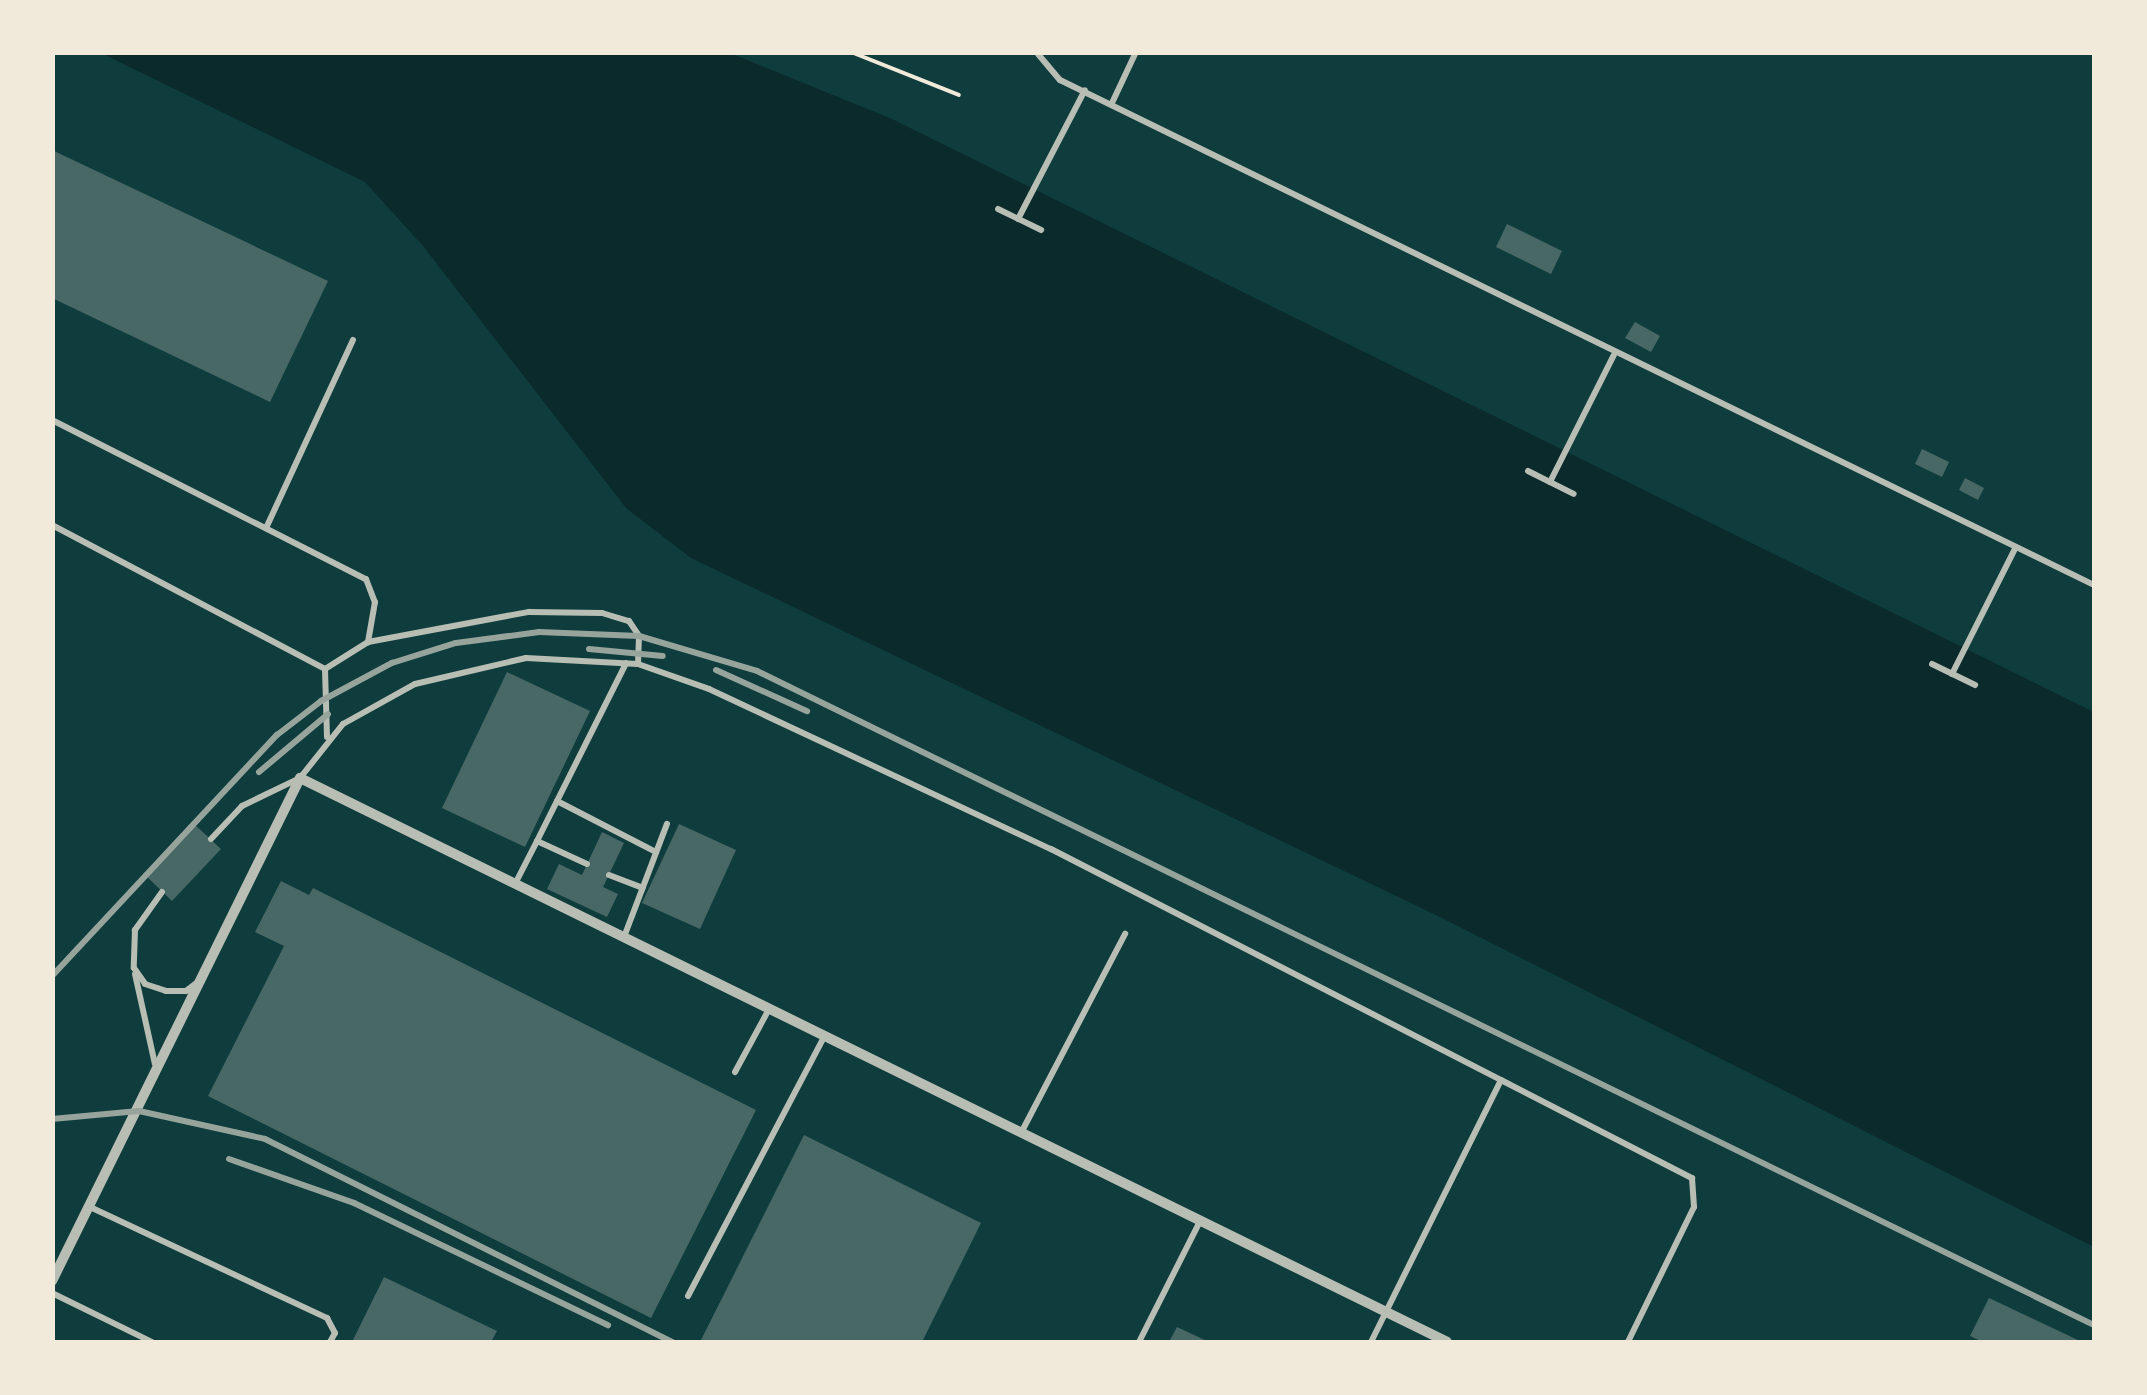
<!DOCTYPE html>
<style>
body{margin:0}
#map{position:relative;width:2147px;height:1395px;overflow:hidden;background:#0f3d3e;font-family:"Source Sans 3",sans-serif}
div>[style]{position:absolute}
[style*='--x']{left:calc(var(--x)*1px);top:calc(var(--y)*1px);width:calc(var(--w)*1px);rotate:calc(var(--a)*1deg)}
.water>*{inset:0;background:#0a2a2b}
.building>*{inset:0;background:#486865}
.path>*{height:4px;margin:-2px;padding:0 2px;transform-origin:2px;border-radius:2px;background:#f1e9da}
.service>*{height:6px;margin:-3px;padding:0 3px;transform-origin:3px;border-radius:3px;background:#b8beb3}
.minor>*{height:10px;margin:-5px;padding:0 5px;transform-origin:5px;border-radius:5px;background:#b8beb3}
.rail>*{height:6px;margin:-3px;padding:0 3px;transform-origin:3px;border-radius:3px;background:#97a49c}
span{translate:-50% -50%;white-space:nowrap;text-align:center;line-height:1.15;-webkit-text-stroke:8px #f1e9da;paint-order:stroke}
.frame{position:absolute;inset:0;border:55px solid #f1e9da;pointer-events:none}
</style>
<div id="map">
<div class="water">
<div style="clip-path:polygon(101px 53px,730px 53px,892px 119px,2094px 712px,2094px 1247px,1438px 916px,691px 558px,626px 508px,423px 246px,365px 182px)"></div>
</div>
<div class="building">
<div style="clip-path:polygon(52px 150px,328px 281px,270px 402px,52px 298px)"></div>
<div style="clip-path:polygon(1507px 224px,1562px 251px,1551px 274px,1496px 247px)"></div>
<div style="clip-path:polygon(1635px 322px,1660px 336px,1651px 352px,1625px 338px)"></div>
<div style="clip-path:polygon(1922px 449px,1949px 462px,1942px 477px,1915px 464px)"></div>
<div style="clip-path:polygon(1965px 478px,1984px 488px,1978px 500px,1959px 490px)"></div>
<div style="clip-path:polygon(507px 672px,590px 711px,525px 847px,442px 808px)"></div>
<div style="clip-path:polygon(192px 822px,221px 849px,172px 901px,144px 874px)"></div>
<div style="clip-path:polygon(679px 824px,736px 850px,700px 929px,642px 903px)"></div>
<div style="clip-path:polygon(602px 832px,624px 843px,603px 887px,618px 894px,607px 917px,547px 889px,559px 864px,582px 875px)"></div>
<div style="clip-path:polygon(281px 881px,309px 895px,313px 888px,756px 1110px,651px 1318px,208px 1096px,284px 946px,255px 932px)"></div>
<div style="clip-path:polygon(804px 1135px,981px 1223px,922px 1342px,700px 1342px)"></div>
<div style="clip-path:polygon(384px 1277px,497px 1331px,491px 1342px,352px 1342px)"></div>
<div style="clip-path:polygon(1989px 1298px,2082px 1342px,1983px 1342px,1970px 1336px)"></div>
<div style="clip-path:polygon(1177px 1327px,1209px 1342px,1169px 1342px)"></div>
</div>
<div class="path">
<div style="--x:851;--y:52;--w:116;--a:21.7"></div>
</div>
<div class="service">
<div style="--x:1038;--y:54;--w:34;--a:50"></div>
<div style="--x:1060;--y:80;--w:1151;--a:26.03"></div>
<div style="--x:1112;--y:103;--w:56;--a:-64.8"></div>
<div style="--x:998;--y:209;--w:48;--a:26"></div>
<div style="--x:1018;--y:219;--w:145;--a:-62.6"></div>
<div style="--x:52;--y:420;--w:352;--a:26.9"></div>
<div style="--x:366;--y:579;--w:25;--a:69"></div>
<div style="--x:375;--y:602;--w:41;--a:99.9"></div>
<div style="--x:1528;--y:471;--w:51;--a:26.6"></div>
<div style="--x:1550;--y:482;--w:142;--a:-63.3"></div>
<div style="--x:52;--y:525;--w:309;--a:27.8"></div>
<div style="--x:267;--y:526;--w:205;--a:-65.2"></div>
<div style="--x:1932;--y:664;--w:48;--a:26"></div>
<div style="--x:1952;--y:674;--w:142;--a:-63.3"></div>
<div style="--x:327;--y:737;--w:68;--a:-91.7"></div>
<div style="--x:325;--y:669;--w:51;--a:-32.1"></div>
<div style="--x:368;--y:642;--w:164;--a:-10.6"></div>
<div style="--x:529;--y:612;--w:73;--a:0.8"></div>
<div style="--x:602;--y:613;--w:28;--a:17"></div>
<div style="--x:629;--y:621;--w:18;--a:56"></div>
<div style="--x:639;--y:636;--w:28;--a:92"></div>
<div style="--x:557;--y:801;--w:111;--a:27.3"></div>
<div style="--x:211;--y:839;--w:45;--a:-46.8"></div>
<div style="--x:242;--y:806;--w:64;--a:-25.8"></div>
<div style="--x:300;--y:778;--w:69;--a:-51.5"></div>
<div style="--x:343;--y:724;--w:82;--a:-29.1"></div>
<div style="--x:415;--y:684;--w:114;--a:-13.2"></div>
<div style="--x:526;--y:658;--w:112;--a:3.1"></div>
<div style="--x:638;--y:664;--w:75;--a:19.4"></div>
<div style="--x:709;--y:689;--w:378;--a:25.1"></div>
<div style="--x:1051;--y:849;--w:506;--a:27.17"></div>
<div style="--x:537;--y:841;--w:199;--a:-63.4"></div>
<div style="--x:609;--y:875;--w:36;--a:21"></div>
<div style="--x:515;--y:884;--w:48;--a:-62.9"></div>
<div style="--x:537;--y:841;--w:55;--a:24.7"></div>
<div style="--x:162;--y:892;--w:47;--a:125.4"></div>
<div style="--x:135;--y:930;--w:38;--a:92"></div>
<div style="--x:134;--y:968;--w:19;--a:55"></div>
<div style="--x:145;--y:984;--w:22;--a:18"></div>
<div style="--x:166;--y:991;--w:20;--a:0"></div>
<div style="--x:186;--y:991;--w:15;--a:-37"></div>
<div style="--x:624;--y:937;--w:121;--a:-69.2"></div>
<div style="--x:135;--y:974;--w:92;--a:77.5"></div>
<div style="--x:735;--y:1072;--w:72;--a:-61.6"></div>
<div style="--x:1021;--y:1133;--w:225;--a:-62.4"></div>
<div style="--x:90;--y:1207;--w:262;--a:25.1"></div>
<div style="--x:327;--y:1318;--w:17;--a:62"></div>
<div style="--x:335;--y:1333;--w:10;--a:119"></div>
<div style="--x:52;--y:1293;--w:111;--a:26.1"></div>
<div style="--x:688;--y:1296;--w:293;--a:-62.3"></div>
<div style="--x:1139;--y:1342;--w:136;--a:-63.2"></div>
<div style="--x:1371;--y:1342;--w:292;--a:-63.6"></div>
<div style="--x:1501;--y:1080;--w:215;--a:27.2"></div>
<div style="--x:1692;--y:1178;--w:29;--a:86"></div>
<div style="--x:1694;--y:1207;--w:150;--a:116.1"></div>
</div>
<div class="minor">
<div style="--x:52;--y:1281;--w:561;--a:-63.75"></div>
<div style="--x:300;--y:778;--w:1278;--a:26.18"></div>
</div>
<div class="rail">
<div style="--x:589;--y:649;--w:74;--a:5.4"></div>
<div style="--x:716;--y:670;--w:100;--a:24.3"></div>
<div style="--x:259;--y:772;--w:90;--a:-40"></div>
<div style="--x:52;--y:976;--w:330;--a:-47"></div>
<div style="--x:277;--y:735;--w:56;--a:-37.7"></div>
<div style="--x:321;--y:701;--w:81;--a:-28.2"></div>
<div style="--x:392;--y:663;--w:67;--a:-17.4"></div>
<div style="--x:456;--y:643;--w:84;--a:-7.5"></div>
<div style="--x:539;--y:632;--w:100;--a:2.3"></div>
<div style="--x:639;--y:636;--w:123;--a:16.5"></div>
<div style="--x:757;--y:671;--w:1488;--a:26.07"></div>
<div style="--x:52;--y:1119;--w:87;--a:-5.3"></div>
<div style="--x:139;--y:1111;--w:129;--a:12.5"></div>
<div style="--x:265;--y:1139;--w:456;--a:26.5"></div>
<div style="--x:229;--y:1159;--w:133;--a:19.4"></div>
<div style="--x:354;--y:1203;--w:282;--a:25.7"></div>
</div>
<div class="frame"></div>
</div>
